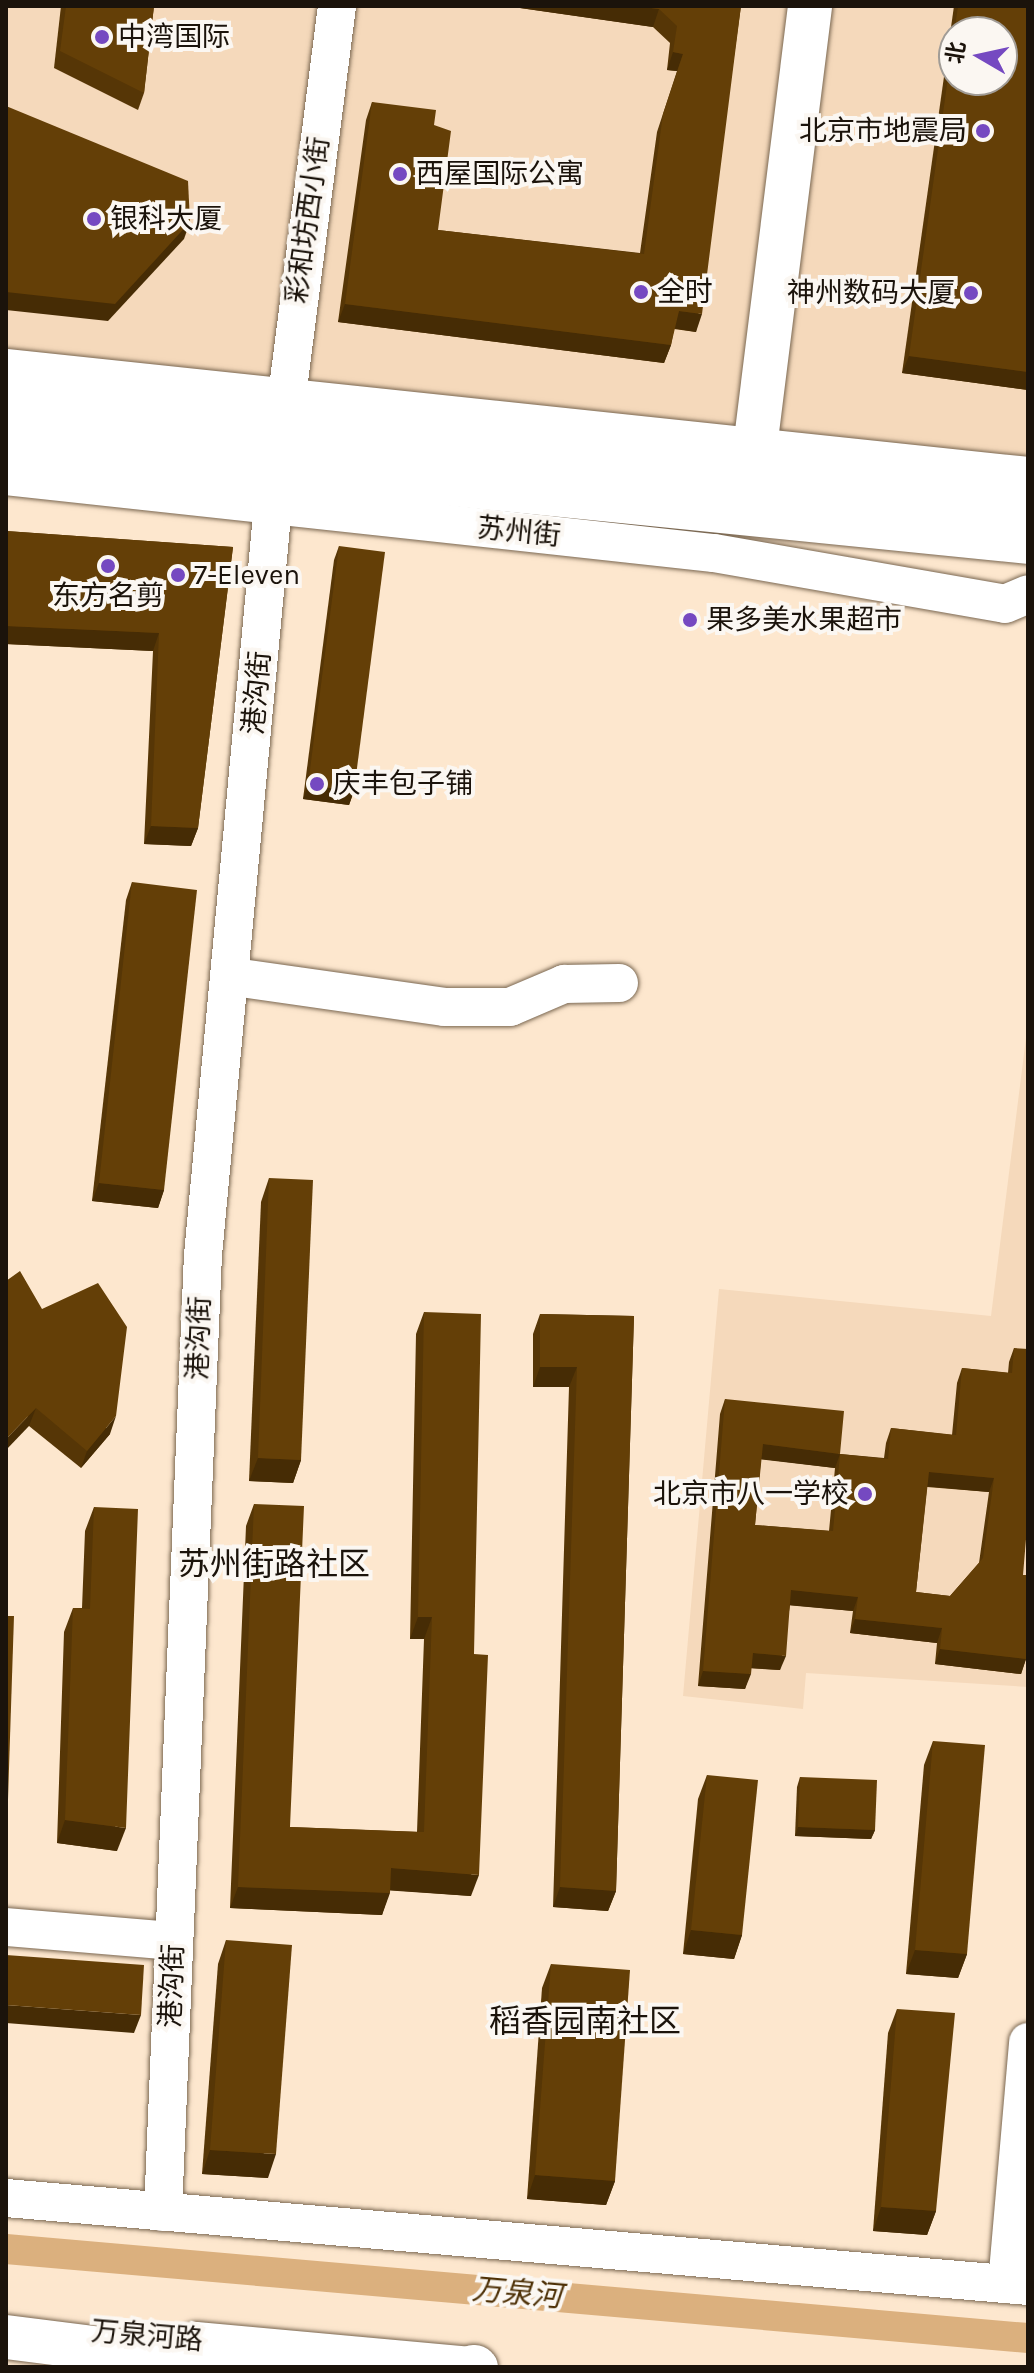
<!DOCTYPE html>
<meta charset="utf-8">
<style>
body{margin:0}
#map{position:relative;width:1034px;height:2373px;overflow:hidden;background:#fde7ce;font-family:Karla,"Noto Sans SC",sans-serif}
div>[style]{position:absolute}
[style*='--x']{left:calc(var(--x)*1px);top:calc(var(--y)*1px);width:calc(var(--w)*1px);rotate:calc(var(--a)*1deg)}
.built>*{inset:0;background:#f5d9bb}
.canal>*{height:30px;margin:-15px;padding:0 15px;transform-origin:15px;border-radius:15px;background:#dbb07e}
.roads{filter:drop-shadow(0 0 2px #7a6751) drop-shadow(0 0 2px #7a6751)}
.minor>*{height:38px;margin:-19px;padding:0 19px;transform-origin:19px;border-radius:19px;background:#fff}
.major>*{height:44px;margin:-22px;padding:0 22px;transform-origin:22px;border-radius:22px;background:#fff}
.highway>*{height:44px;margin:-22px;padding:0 22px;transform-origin:22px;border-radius:22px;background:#fff}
.wall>*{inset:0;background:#563606}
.shaded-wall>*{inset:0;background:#462c05}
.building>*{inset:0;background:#643f07}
.dots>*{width:22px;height:22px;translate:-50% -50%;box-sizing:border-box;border:4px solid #fbf7f2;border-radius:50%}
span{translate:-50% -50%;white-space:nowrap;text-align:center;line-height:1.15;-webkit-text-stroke:8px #fbf7f2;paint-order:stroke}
.poi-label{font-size:28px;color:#1b130b}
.left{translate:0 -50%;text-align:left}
.right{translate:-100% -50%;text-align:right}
.street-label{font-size:28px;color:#1b130b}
.water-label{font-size:30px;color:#4d3006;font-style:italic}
.quarter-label{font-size:32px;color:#1b130b}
.frame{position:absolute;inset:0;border:8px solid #1b130b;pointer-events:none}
.north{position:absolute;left:938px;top:16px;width:80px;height:80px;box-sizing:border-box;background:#fbf7f2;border:2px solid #a19c96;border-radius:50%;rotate:279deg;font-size:22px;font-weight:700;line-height:32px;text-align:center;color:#1b130b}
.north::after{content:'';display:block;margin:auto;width:28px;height:36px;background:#7549c1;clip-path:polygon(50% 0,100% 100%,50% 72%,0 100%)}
</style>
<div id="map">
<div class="built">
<div style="clip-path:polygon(evenodd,6px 6px,1028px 6px,1028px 508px,6px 405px,6px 6px,954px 32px,1002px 32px,1002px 80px,954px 80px,954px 32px)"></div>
<div style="clip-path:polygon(1028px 1022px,1028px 1687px,806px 1673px,803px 1709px,683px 1696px,719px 1289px,991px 1316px)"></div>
</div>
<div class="canal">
<div style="--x:6;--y:2249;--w:1026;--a:4.98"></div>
</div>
<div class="roads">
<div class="minor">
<div style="--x:6;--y:368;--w:1028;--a:6.03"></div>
<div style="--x:6;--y:476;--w:712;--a:6.21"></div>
<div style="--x:714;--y:553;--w:295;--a:9.9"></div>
<div style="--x:1005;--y:604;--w:25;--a:-23"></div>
<div style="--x:234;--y:977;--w:212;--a:8.1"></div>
<div style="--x:444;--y:1007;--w:66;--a:0"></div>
<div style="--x:510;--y:1007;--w:59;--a:-23.1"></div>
<div style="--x:564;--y:984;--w:55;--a:-1"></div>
<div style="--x:6;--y:1927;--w:168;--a:4.8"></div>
<div style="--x:6;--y:2198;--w:1026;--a:4.92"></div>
<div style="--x:163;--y:2212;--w:958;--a:-87.61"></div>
<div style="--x:203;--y:1255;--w:753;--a:-84.67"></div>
<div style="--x:273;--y:505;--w:503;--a:-82.69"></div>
<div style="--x:1007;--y:2284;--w:243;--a:-85"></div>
<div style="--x:196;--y:2341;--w:284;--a:5.2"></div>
</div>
<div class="major">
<div style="--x:6;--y:406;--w:1027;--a:5.75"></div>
<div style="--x:6;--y:439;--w:1027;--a:5.75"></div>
<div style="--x:755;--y:448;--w:445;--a:-82.9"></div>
</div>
<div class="highway">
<div style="--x:6;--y:2337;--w:240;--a:7.2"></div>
<div style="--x:473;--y:2367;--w:2;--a:0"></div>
</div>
</div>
<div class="wall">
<div style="clip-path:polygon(61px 6px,154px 6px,144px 93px,138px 110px,54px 68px)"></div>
<div style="clip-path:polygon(506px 6px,741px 6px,696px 332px,674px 329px,671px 345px,664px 363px,338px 322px,366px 120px,372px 102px,434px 125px,438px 230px,640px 253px,657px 132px,677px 71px,667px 70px,670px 43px,653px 27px)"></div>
<div style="clip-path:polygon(954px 6px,1028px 6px,1028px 390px,902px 373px)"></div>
<div style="clip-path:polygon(6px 531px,233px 547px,198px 828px,191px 846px,144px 844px,153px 651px,6px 644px)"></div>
<div style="clip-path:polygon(339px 546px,354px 791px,349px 805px,303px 799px,334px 560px)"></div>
<div style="clip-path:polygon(132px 882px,164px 1190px,158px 1208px,92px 1201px,126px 900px)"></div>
<div style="clip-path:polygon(269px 1178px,301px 1460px,293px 1483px,249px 1481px,261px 1202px)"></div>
<div style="clip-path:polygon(6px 1281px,110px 1434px,81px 1468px,29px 1426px)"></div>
<div style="clip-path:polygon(424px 1312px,474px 1654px,471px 1896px,390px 1890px,382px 1915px,230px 1908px,246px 1526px,254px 1504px,290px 1827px,417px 1832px,424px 1639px,410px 1639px,416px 1334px)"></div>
<div style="clip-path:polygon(540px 1314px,634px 1316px,616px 1891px,608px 1911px,553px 1907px,569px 1387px,533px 1387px,533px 1334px)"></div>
<div style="clip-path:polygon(evenodd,1014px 1348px,1026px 1659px,1021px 1674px,935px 1664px,937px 1643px,850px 1633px,853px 1611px,790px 1605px,780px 1670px,751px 1668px,745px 1689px,698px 1686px,720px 1414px,725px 1399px,840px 1454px,884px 1458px,886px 1443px,891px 1428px,952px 1435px,957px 1383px,962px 1368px,1008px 1373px,1009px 1362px,1014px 1348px,761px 1459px,835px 1468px,829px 1531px,755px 1525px,761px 1459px,1014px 1348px,927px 1487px,989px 1492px,979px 1563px,950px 1596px,916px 1592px,927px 1487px)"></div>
<div style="clip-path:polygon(94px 1507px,117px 1851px,57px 1843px,64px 1632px,73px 1608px,82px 1608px,85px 1531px)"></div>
<div style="clip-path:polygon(933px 1741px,967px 1954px,958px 1978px,906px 1974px,924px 1765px)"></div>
<div style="clip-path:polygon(707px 1775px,742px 1935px,734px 1959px,683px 1954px,698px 1799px)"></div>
<div style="clip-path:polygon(800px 1777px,875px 1830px,871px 1839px,795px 1836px,797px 1787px)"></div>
<div style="clip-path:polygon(226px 1940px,268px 2178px,202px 2174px,218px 1964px)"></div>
<div style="clip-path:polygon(551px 1964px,615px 2181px,606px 2205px,527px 2199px,542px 1988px)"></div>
<div style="clip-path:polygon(897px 2009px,936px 2211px,927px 2235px,873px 2231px,888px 2033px)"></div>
</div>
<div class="shaded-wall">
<div style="clip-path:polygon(506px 6px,635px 6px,659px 9px,653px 27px)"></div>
<div style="clip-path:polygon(673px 52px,683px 54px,677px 71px,667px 70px)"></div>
<div style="clip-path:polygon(190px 222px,184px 239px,108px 321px,6px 310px,6px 292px)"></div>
<div style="clip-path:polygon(345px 304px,671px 345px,664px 363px,338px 322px)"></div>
<div style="clip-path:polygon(679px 311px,702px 314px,696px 332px,672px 328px)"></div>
<div style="clip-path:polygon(909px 356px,1028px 372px,1028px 390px,902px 373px)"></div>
<div style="clip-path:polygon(6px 626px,159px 633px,153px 651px,6px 644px)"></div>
<div style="clip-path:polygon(308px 785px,354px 791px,349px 805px,303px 799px)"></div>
<div style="clip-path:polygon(151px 826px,198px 828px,191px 846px,144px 844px)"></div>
<div style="clip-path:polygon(99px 1183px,164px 1190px,158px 1208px,92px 1201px)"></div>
<div style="clip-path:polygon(540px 1367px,577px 1367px,569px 1387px,533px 1387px)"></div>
<div style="clip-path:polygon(36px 1408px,29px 1426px,6px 1450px,6px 1439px)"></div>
<div style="clip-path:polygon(116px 1416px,110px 1434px,81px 1468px,87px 1451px)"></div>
<div style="clip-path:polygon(763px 1444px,840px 1454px,835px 1468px,758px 1459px)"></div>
<div style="clip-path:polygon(258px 1458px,301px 1460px,293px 1483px,249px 1481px)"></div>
<div style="clip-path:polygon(929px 1472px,994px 1478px,989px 1492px,923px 1486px)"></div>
<div style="clip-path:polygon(791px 1590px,858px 1597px,853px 1611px,786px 1605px)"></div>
<div style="clip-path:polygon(418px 1617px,432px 1617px,424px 1639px,410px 1639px)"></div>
<div style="clip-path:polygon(855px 1619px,942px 1628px,937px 1643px,850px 1633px)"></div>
<div style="clip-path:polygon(940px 1649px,1026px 1659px,1021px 1674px,935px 1664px)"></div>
<div style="clip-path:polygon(753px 1653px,786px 1656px,780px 1670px,747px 1668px)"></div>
<div style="clip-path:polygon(703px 1671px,751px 1674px,745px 1689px,698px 1686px)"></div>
<div style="clip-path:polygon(65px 1820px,126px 1828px,117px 1851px,57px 1843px)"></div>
<div style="clip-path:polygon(798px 1827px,875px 1830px,871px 1839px,795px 1836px)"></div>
<div style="clip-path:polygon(391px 1868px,479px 1875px,471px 1896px,383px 1890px)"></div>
<div style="clip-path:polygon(238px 1887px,390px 1893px,382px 1915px,230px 1908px)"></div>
<div style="clip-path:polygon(560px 1887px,616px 1891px,608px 1911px,553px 1907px)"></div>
<div style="clip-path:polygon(691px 1930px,742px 1935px,734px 1959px,683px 1954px)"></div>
<div style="clip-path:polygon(915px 1950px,967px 1954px,958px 1978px,906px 1974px)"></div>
<div style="clip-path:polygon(6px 2005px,141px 2015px,134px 2033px,6px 2023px)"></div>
<div style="clip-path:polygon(210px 2150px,276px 2154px,268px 2178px,202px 2174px)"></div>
<div style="clip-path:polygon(535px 2175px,615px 2181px,606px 2205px,527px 2199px)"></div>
<div style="clip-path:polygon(881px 2207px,936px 2211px,927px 2235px,873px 2231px)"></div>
</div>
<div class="building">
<div style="clip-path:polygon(66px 6px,154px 6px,144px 93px,60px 51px)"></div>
<div style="clip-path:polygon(635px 6px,741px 6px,702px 314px,679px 311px,671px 345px,345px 304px,372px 102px,436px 110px,434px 125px,451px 131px,438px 230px,644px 254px,663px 114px,683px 54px,673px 52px,677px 26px,659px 9px)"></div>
<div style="clip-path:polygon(evenodd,958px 6px,1028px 6px,1028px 372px,909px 356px,958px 6px,954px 32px,1002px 32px,1002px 80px,954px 80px,954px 32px)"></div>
<div style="clip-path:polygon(6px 106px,188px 181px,190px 222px,115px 304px,6px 292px)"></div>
<div style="clip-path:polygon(6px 531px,233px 547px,198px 828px,151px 826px,159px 633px,6px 626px)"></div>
<div style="clip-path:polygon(339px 546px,385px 552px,354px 791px,308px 785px)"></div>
<div style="clip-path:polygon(132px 882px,197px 890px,164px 1190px,99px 1183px)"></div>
<div style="clip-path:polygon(269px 1178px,313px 1180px,301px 1460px,258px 1458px)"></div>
<div style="clip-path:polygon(20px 1271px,42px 1309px,98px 1283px,127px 1327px,116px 1416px,87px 1451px,36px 1408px,6px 1439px,6px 1281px)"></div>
<div style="clip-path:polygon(424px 1312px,481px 1314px,474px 1654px,488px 1655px,479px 1875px,391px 1868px,390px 1893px,238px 1887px,254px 1504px,304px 1506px,290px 1827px,424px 1832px,432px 1617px,418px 1617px)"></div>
<div style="clip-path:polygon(540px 1314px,634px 1316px,616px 1891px,560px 1887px,577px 1367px,540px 1367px)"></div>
<div style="clip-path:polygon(evenodd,1014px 1348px,1028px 1349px,1028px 1515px,1023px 1575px,1028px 1575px,1028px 1646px,1026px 1659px,940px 1649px,942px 1628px,855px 1619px,858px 1597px,791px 1590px,786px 1656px,753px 1653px,751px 1674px,703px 1671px,725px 1399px,844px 1411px,840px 1454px,888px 1459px,891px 1428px,956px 1435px,962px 1368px,1012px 1373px,1014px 1348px,763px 1444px,840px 1454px,833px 1531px,755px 1525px,763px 1444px,1014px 1348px,929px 1472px,994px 1478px,983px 1558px,950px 1596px,916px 1592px,929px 1472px)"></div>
<div style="clip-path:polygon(94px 1507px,138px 1509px,126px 1828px,65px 1820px,73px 1608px,90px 1609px)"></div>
<div style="clip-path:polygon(6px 1616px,14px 1616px,6px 1860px)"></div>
<div style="clip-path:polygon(933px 1741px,985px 1745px,967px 1954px,915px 1950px)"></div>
<div style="clip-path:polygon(707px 1775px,758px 1780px,742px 1935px,691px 1930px)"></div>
<div style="clip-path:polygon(800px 1777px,877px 1780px,875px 1830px,798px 1827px)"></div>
<div style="clip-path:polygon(226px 1940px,292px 1945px,276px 2154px,210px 2150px)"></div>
<div style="clip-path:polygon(6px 1955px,144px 1965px,141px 2015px,6px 2005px)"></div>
<div style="clip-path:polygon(551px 1964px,630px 1970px,615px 2181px,535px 2175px)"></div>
<div style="clip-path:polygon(897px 2009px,955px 2013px,936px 2211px,881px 2207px)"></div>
</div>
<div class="dots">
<div style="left:102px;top:37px;background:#7549c1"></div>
<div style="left:983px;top:131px;background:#7549c1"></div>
<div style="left:400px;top:174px;background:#7549c1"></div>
<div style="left:94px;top:219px;background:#7549c1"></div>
<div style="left:641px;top:292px;background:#7549c1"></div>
<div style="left:971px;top:293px;background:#7549c1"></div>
<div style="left:108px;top:566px;background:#7549c1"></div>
<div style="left:178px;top:575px;background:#7549c1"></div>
<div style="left:690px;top:620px;background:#7549c1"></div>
<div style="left:317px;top:784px;background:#7549c1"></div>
<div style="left:865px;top:1494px;background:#7549c1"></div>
</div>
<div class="poi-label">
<span class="left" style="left:118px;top:37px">中湾国际</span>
<span class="right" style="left:967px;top:131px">北京市地震局</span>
<span class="left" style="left:416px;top:174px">西屋国际公寓</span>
<span class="left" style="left:110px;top:219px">银科大厦</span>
<span class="left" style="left:657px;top:292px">全时</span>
<span class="right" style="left:955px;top:293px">神州数码大厦</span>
<span class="left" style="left:194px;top:575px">7-Eleven</span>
<span style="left:108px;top:596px">东方名剪</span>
<span class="left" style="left:706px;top:620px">果多美水果超市</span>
<span class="left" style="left:333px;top:784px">庆丰包子铺</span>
<span class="right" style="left:849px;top:1494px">北京市八一学校</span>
</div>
<div class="street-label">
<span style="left:308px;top:220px;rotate:-82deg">彩和坊西小街</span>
<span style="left:519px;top:532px;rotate:6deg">苏州街</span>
<span style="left:257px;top:693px;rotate:-85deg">港沟街</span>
<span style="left:199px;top:1338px;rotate:-88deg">港沟街</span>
<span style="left:172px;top:1986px;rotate:-88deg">港沟街</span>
<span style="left:147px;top:2336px;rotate:5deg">万泉河路</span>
</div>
<div class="water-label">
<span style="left:517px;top:2293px;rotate:5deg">万泉河</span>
</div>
<div class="quarter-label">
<span style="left:274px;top:1565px">苏州街路社区</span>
<span style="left:585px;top:2022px">稻香园南社区</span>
</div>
<div class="frame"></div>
<div class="north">北</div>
</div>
